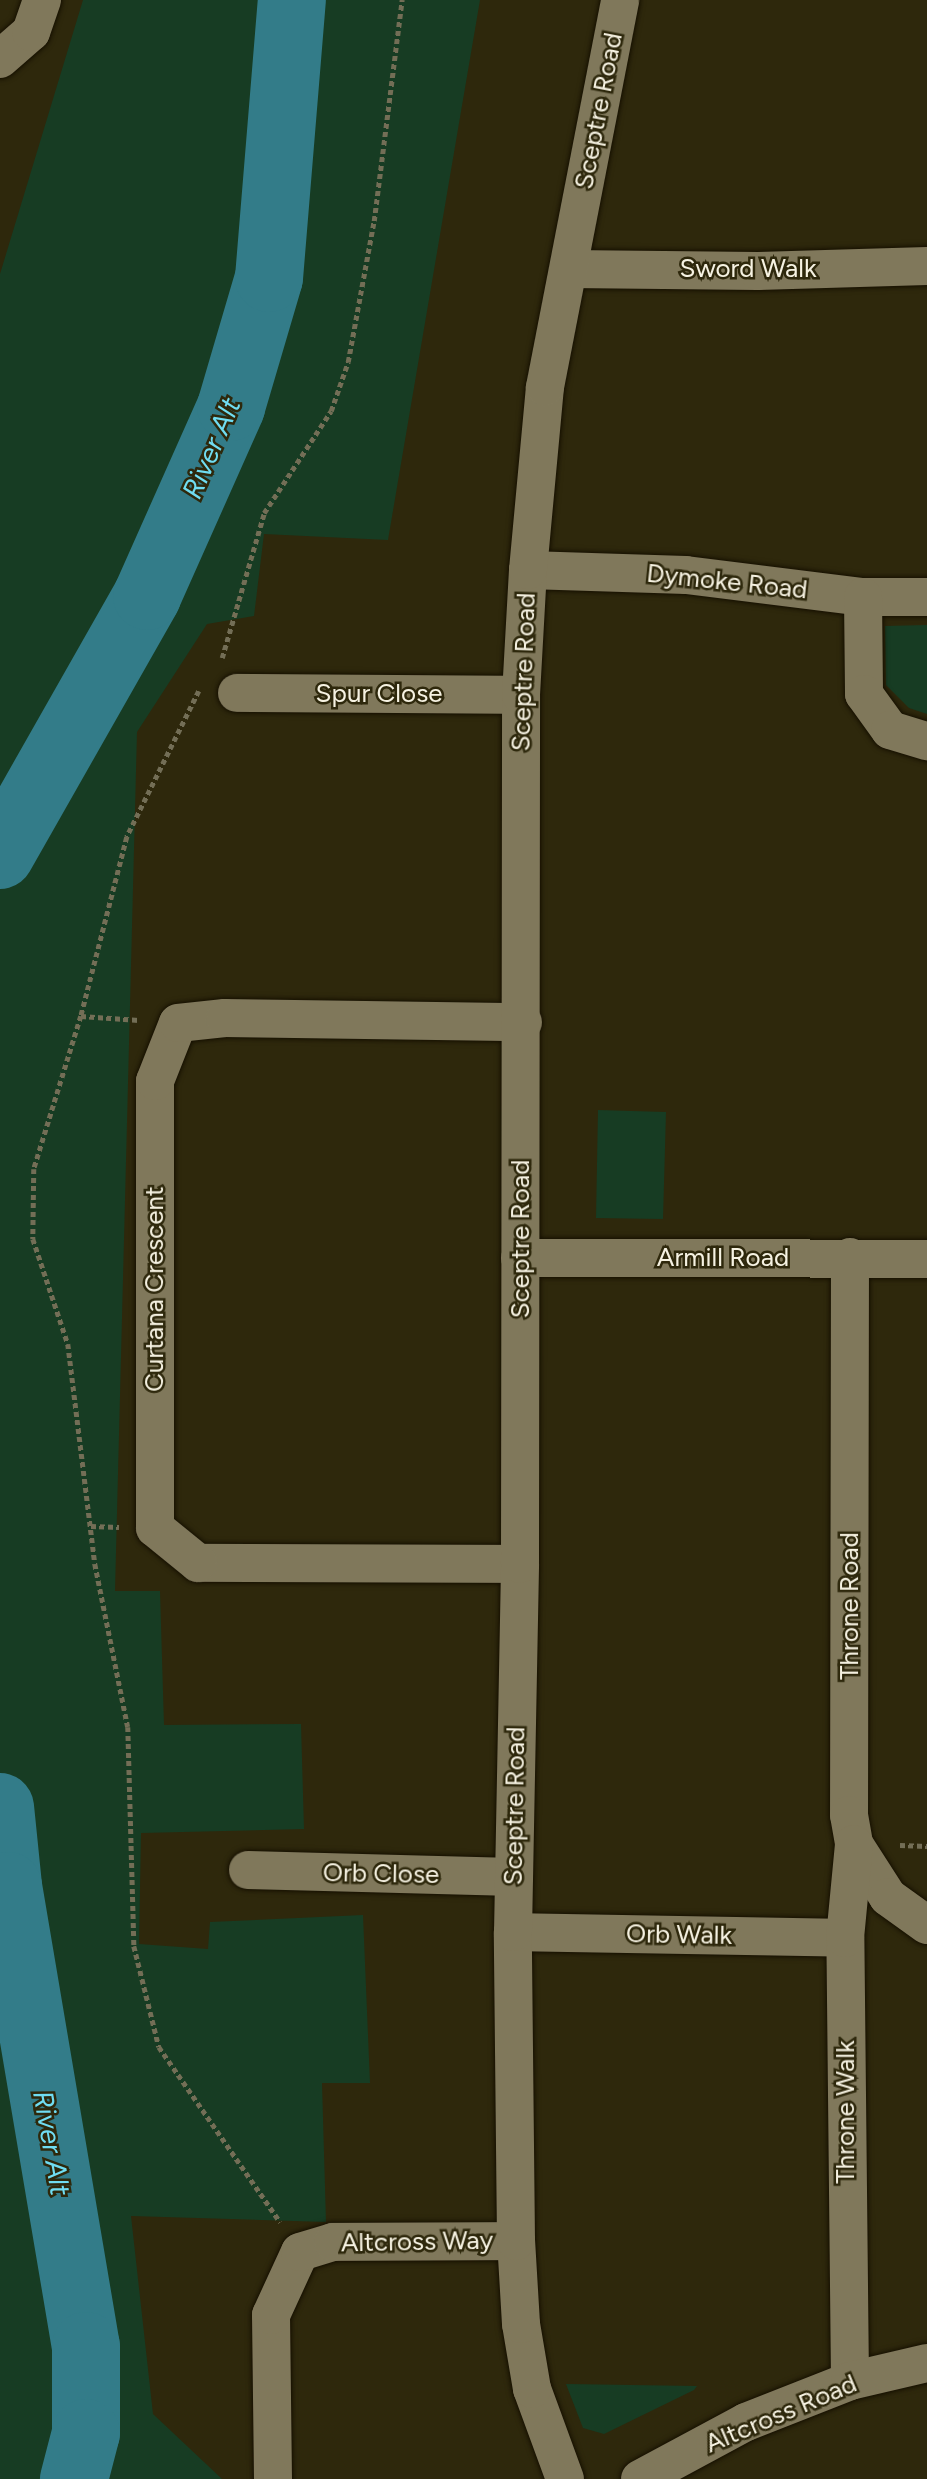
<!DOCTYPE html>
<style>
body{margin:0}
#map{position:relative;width:927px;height:2479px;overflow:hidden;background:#2e280c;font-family:Figtree,sans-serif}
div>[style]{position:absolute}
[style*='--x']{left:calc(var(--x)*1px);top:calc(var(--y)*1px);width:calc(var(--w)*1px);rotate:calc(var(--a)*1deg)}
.green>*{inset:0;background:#173c23}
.river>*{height:68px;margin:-34px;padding:0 34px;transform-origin:34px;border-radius:34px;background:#337c89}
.path>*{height:4.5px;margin-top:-2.25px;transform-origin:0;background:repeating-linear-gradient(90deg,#736e56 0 5px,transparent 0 8.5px)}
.roads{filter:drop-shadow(0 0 2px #161000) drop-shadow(0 0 2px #161000)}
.minor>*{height:38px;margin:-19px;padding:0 19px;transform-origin:19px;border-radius:19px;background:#80785b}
span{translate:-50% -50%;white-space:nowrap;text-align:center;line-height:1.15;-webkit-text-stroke:5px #2e280c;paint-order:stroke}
.street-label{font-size:26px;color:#f6f2e2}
.water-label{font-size:28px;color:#70ddf2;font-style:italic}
</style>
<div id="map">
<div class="green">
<div style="clip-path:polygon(83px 0,480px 0,388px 540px,264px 534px,254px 616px,207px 624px,137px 732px,115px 1591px,160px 1591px,164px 1725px,301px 1724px,304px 1829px,141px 1833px,139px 1944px,208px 1949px,210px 1922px,363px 1915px,370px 2083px,322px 2083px,326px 2222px,131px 2216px,153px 2414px,222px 2479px,0 2479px,0 274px)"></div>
<div style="clip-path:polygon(927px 625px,927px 714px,909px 708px,886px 685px,885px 626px)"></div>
<div style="clip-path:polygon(598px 1110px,666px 1112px,663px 1219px,596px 1218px)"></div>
<div style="clip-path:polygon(566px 2384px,697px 2386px,694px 2390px,604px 2434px,583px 2428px)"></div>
</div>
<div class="river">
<div style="--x:0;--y:855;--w:298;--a:-60.4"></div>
<div style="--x:147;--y:596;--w:207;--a:-66"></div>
<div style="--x:231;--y:407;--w:134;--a:-73.6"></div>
<div style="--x:269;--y:278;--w:279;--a:-85.3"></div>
<div style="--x:0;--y:1807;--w:79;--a:84.2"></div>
<div style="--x:8;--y:1886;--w:467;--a:80.4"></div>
<div style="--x:86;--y:2346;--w:87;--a:90"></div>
<div style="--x:86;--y:2433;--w:48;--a:104.6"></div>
</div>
<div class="path">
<div style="--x:222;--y:658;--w:151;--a:-73.8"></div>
<div style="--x:264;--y:513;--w:122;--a:-56.7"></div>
<div style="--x:331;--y:411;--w:52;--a:-70.9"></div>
<div style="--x:348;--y:362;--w:143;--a:-79.6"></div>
<div style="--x:374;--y:221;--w:223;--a:-82.8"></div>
<div style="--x:199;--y:691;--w:163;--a:116.3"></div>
<div style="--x:127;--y:837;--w:185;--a:104.4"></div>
<div style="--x:81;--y:1016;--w:160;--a:107.1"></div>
<div style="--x:34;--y:1169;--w:70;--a:90.8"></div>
<div style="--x:33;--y:1239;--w:111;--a:71.6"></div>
<div style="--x:68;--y:1344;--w:222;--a:83"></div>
<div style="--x:95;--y:1564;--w:166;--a:78.6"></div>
<div style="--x:128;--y:1727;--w:219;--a:88.4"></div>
<div style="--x:134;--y:1946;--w:104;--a:76.1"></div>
<div style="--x:159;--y:2047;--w:213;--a:55.3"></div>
<div style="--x:81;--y:1016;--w:58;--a:3.9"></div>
<div style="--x:91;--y:1526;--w:28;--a:2"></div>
<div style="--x:900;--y:1845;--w:27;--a:2"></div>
</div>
<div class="roads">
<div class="minor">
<div style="--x:0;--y:59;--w:41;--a:-41.1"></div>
<div style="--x:31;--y:32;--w:34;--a:-71"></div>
<div style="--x:569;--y:269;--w:189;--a:0.6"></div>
<div style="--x:758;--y:271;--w:169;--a:-1.7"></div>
<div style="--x:528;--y:570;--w:158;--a:1.8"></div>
<div style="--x:686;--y:575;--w:178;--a:7.1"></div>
<div style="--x:863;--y:597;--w:64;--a:0"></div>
<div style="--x:863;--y:597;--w:97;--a:89.4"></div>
<div style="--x:864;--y:694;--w:44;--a:54.2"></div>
<div style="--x:890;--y:730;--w:39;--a:17"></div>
<div style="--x:237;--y:693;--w:284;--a:0.4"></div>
<div style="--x:850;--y:1257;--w:558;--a:90.1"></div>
<div style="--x:849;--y:1815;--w:29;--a:80"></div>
<div style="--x:854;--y:1844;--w:63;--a:57.3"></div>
<div style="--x:888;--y:1897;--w:48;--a:35.7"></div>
<div style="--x:520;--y:1258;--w:407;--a:0.1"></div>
<div style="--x:520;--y:1564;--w:322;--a:-179.8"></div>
<div style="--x:198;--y:1563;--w:55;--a:-140.9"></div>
<div style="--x:155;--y:1528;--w:447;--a:-90"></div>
<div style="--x:155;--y:1081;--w:62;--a:-68.4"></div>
<div style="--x:178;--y:1023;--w:47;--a:-6.1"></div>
<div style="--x:225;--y:1018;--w:298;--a:0.8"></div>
<div style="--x:248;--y:1870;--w:266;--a:1.5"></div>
<div style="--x:513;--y:1932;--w:332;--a:1"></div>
<div style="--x:850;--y:2381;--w:443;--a:-90.6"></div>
<div style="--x:845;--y:1938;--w:94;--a:-84.5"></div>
<div style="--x:273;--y:2479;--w:164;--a:-90.7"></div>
<div style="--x:271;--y:2315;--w:69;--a:-65.3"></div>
<div style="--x:300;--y:2252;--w:34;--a:-17"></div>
<div style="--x:333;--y:2242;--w:183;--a:-0.3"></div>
<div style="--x:565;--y:2479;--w:96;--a:-110.1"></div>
<div style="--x:532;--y:2389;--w:66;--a:-99.6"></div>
<div style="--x:521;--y:2324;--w:83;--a:-93.4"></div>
<div style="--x:516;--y:2241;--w:309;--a:-90.6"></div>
<div style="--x:513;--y:1932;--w:368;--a:-88.9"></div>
<div style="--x:520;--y:1564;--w:869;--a:-89.93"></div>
<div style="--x:521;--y:695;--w:125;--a:-86.8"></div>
<div style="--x:528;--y:570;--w:184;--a:-84.7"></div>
<div style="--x:545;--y:387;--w:394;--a:-79"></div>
<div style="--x:640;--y:2479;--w:120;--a:-28.3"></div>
<div style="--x:746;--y:2422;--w:112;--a:-21.5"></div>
<div style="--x:850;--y:2381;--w:79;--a:-13.2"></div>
</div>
</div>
<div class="street-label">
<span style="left:599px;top:111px;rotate:-79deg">Sceptre Road</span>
<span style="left:748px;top:269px">Sword Walk</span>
<span style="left:727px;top:582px;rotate:6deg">Dymoke Road</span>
<span style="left:524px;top:672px;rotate:-88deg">Sceptre Road</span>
<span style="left:379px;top:694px">Spur Close</span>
<span style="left:521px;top:1239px;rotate:-90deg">Sceptre Road</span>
<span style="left:723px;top:1258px">Armill Road</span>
<span style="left:155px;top:1289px;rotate:-90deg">Curtana Crescent</span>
<span style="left:850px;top:1606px;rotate:-90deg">Throne Road</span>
<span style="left:515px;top:1806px;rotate:-89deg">Sceptre Road</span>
<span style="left:381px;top:1874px;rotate:1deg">Orb Close</span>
<span style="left:679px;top:1935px;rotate:1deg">Orb Walk</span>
<span style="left:846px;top:2112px;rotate:-90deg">Throne Walk</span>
<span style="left:417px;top:2242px;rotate:-1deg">Altcross Way</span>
<span style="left:781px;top:2414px;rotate:-23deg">Altcross Road</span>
</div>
<div class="water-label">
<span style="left:211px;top:448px;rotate:-67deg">River Alt</span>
<span style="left:52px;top:2143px;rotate:80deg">River Alt</span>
</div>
</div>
